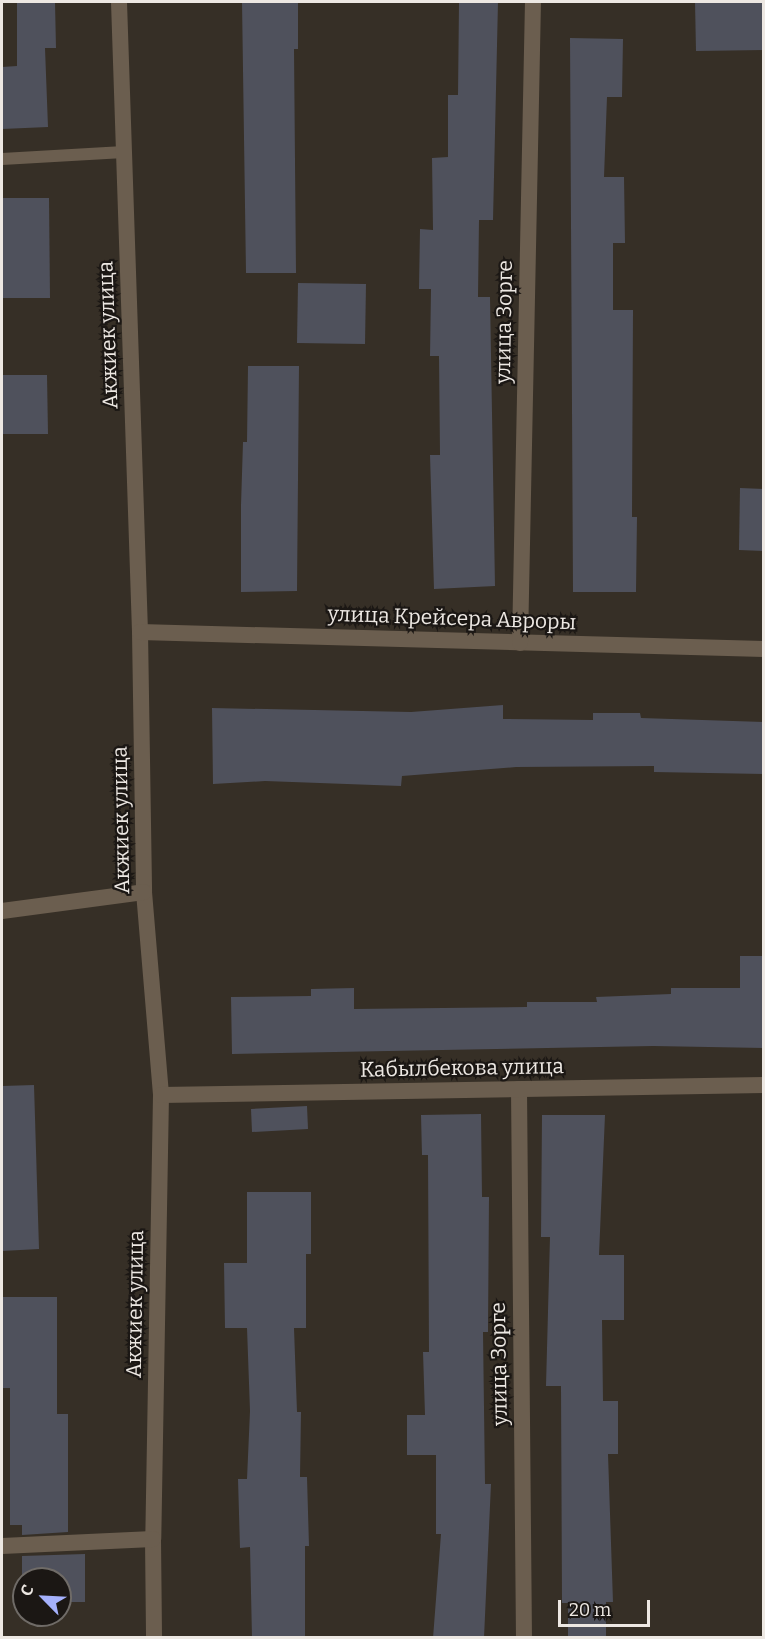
<!DOCTYPE html>
<meta charset="utf-8">
<style>
body{margin:0}
#map{position:relative;width:765px;height:1639px;overflow:hidden;background:#362f26;font-family:Bitter,serif}
div>[style]{position:absolute}
[style*='--x']{left:calc(var(--x)*1px);top:calc(var(--y)*1px);width:calc(var(--w)*1px);rotate:calc(var(--a)*1deg)}
.building>*{inset:0;background:#4f515c}
.service>*{height:12px;margin:-6px;padding:0 6px;transform-origin:6px;border-radius:6px;background:#6b5e4f}
.minor>*{height:16px;margin:-8px;padding:0 8px;transform-origin:8px;border-radius:8px;background:#6b5e4f}
span{translate:-50% -50%;white-space:nowrap;text-align:center;line-height:1.15;-webkit-text-stroke:4.5px #1b1714;paint-order:stroke}
.street-label{font-size:21px;color:#ede8e3}
.frame{position:absolute;inset:0;border:3px solid #ede8e3;pointer-events:none}
.north{position:absolute;left:12px;top:1567px;width:60px;height:60px;box-sizing:border-box;background:#1b1714;border:2px solid #6f6b67;border-radius:50%;rotate:294deg;font-size:16px;font-weight:700;line-height:24px;text-align:center;color:#ede8e3}
.north::after{content:'';display:block;margin:auto;width:21px;height:27px;background:#a5b1fc;clip-path:polygon(50% 0,100% 100%,50% 72%,0 100%)}
.scale{position:absolute;left:558px;top:1600px;width:92px;height:27px;box-sizing:border-box;border:3px solid #ede8e3;border-top:0;padding-left:8px;font-size:18px;line-height:21px;white-space:nowrap;color:#ede8e3;-webkit-text-stroke:4px #1b1714;paint-order:stroke}
</style>
<div id="map">
<div class="building">
<div style="clip-path:polygon(17px 2px,55px 2px,56px 48px,45px 48px,48px 127px,2px 129px,2px 67px,17px 66px)"></div>
<div style="clip-path:polygon(242px 2px,298px 2px,298px 49px,294px 49px,296px 273px,246px 273px)"></div>
<div style="clip-path:polygon(459px 2px,498px 2px,493px 220px,479px 220px,478px 297px,490px 297px,495px 586px,434px 589px,430px 455px,440px 455px,439px 356px,430px 356px,431px 289px,419px 289px,420px 229px,433px 230px,432px 158px,448px 157px,448px 95px,458px 95px)"></div>
<div style="clip-path:polygon(695px 2px,764px 2px,764px 50px,696px 51px)"></div>
<div style="clip-path:polygon(570px 38px,623px 39px,622px 97px,607px 97px,604px 177px,624px 177px,625px 243px,613px 243px,613px 310px,633px 310px,632px 517px,637px 517px,636px 592px,573px 592px)"></div>
<div style="clip-path:polygon(2px 198px,49px 198px,50px 298px,2px 298px)"></div>
<div style="clip-path:polygon(298px 283px,366px 284px,365px 344px,297px 343px)"></div>
<div style="clip-path:polygon(248px 366px,299px 366px,297px 591px,241px 592px,241px 505px,243px 442px,247px 442px)"></div>
<div style="clip-path:polygon(2px 375px,47px 375px,48px 434px,2px 434px)"></div>
<div style="clip-path:polygon(740px 488px,764px 489px,764px 551px,739px 550px)"></div>
<div style="clip-path:polygon(503px 705px,503px 719px,593px 720px,593px 713px,640px 713px,641px 718px,764px 722px,764px 774px,654px 772px,654px 766px,516px 767px,402px 776px,401px 786px,265px 781px,213px 784px,212px 708px,411px 712px)"></div>
<div style="clip-path:polygon(740px 956px,764px 956px,764px 1048px,653px 1046px,232px 1054px,231px 997px,311px 996px,311px 989px,354px 988px,354px 1009px,527px 1007px,527px 1002px,597px 1002px,596px 997px,671px 994px,671px 988px,740px 988px)"></div>
<div style="clip-path:polygon(34px 1085px,39px 1249px,2px 1251px,2px 1086px)"></div>
<div style="clip-path:polygon(307px 1106px,308px 1129px,252px 1132px,251px 1109px)"></div>
<div style="clip-path:polygon(481px 1114px,482px 1197px,489px 1197px,488px 1332px,483px 1332px,485px 1484px,491px 1484px,484px 1638px,433px 1638px,441px 1534px,436px 1534px,436px 1455px,407px 1455px,407px 1415px,425px 1415px,423px 1352px,429px 1352px,428px 1155px,422px 1155px,421px 1115px)"></div>
<div style="clip-path:polygon(542px 1115px,605px 1115px,599px 1255px,624px 1255px,624px 1320px,602px 1320px,603px 1401px,618px 1401px,618px 1454px,608px 1454px,613px 1602px,606px 1602px,606px 1638px,568px 1638px,568px 1603px,562px 1603px,561px 1386px,546px 1386px,550px 1237px,541px 1237px)"></div>
<div style="clip-path:polygon(247px 1192px,311px 1192px,311px 1254px,306px 1254px,306px 1328px,294px 1328px,297px 1412px,301px 1412px,300px 1477px,307px 1477px,309px 1546px,305px 1546px,305px 1638px,252px 1638px,250px 1547px,240px 1548px,238px 1479px,247px 1479px,250px 1411px,247px 1328px,225px 1328px,224px 1263px,247px 1263px)"></div>
<div style="clip-path:polygon(2px 1297px,57px 1297px,57px 1414px,68px 1414px,68px 1532px,22px 1535px,22px 1525px,10px 1525px,10px 1388px,2px 1388px)"></div>
<div style="clip-path:polygon(85px 1554px,85px 1602px,60px 1602px,60px 1579px,24px 1579px,22px 1602px,22px 1556px)"></div>
</div>
<div class="service">
<div style="--x:2;--y:159;--w:122;--a:-3.3"></div>
</div>
<div class="minor">
<div style="--x:119;--y:2;--w:630;--a:88.09"></div>
<div style="--x:140;--y:632;--w:260;--a:89.1"></div>
<div style="--x:144;--y:892;--w:204;--a:85.2"></div>
<div style="--x:161;--y:1095;--w:444;--a:91"></div>
<div style="--x:153;--y:1539;--w:99;--a:89.4"></div>
<div style="--x:140;--y:632;--w:624;--a:1.56"></div>
<div style="--x:520;--y:643;--w:641;--a:-88.84"></div>
<div style="--x:2;--y:911;--w:143;--a:-7.6"></div>
<div style="--x:519;--y:1089;--w:549;--a:89.48"></div>
<div style="--x:161;--y:1095;--w:603;--a:-0.95"></div>
<div style="--x:2;--y:1546;--w:151;--a:-2.7"></div>
</div>
<div class="street-label">
<span style="left:504px;top:322px;rotate:-89deg">улица Зорге</span>
<span style="left:108px;top:335px;rotate:-92deg">Акжиек улица</span>
<span style="left:452px;top:618px;rotate:2deg">улица Крейсера Авроры</span>
<span style="left:121px;top:820px;rotate:-91deg">Акжиек улица</span>
<span style="left:462px;top:1068px;rotate:-1deg">Кабылбекова улица</span>
<span style="left:135px;top:1304px;rotate:-89deg">Акжиек улица</span>
<span style="left:499px;top:1364px;rotate:-91deg">улица Зорге</span>
</div>
<div class="frame"></div>
<div class="north">С</div>
<div class="scale">20 m</div>
</div>
